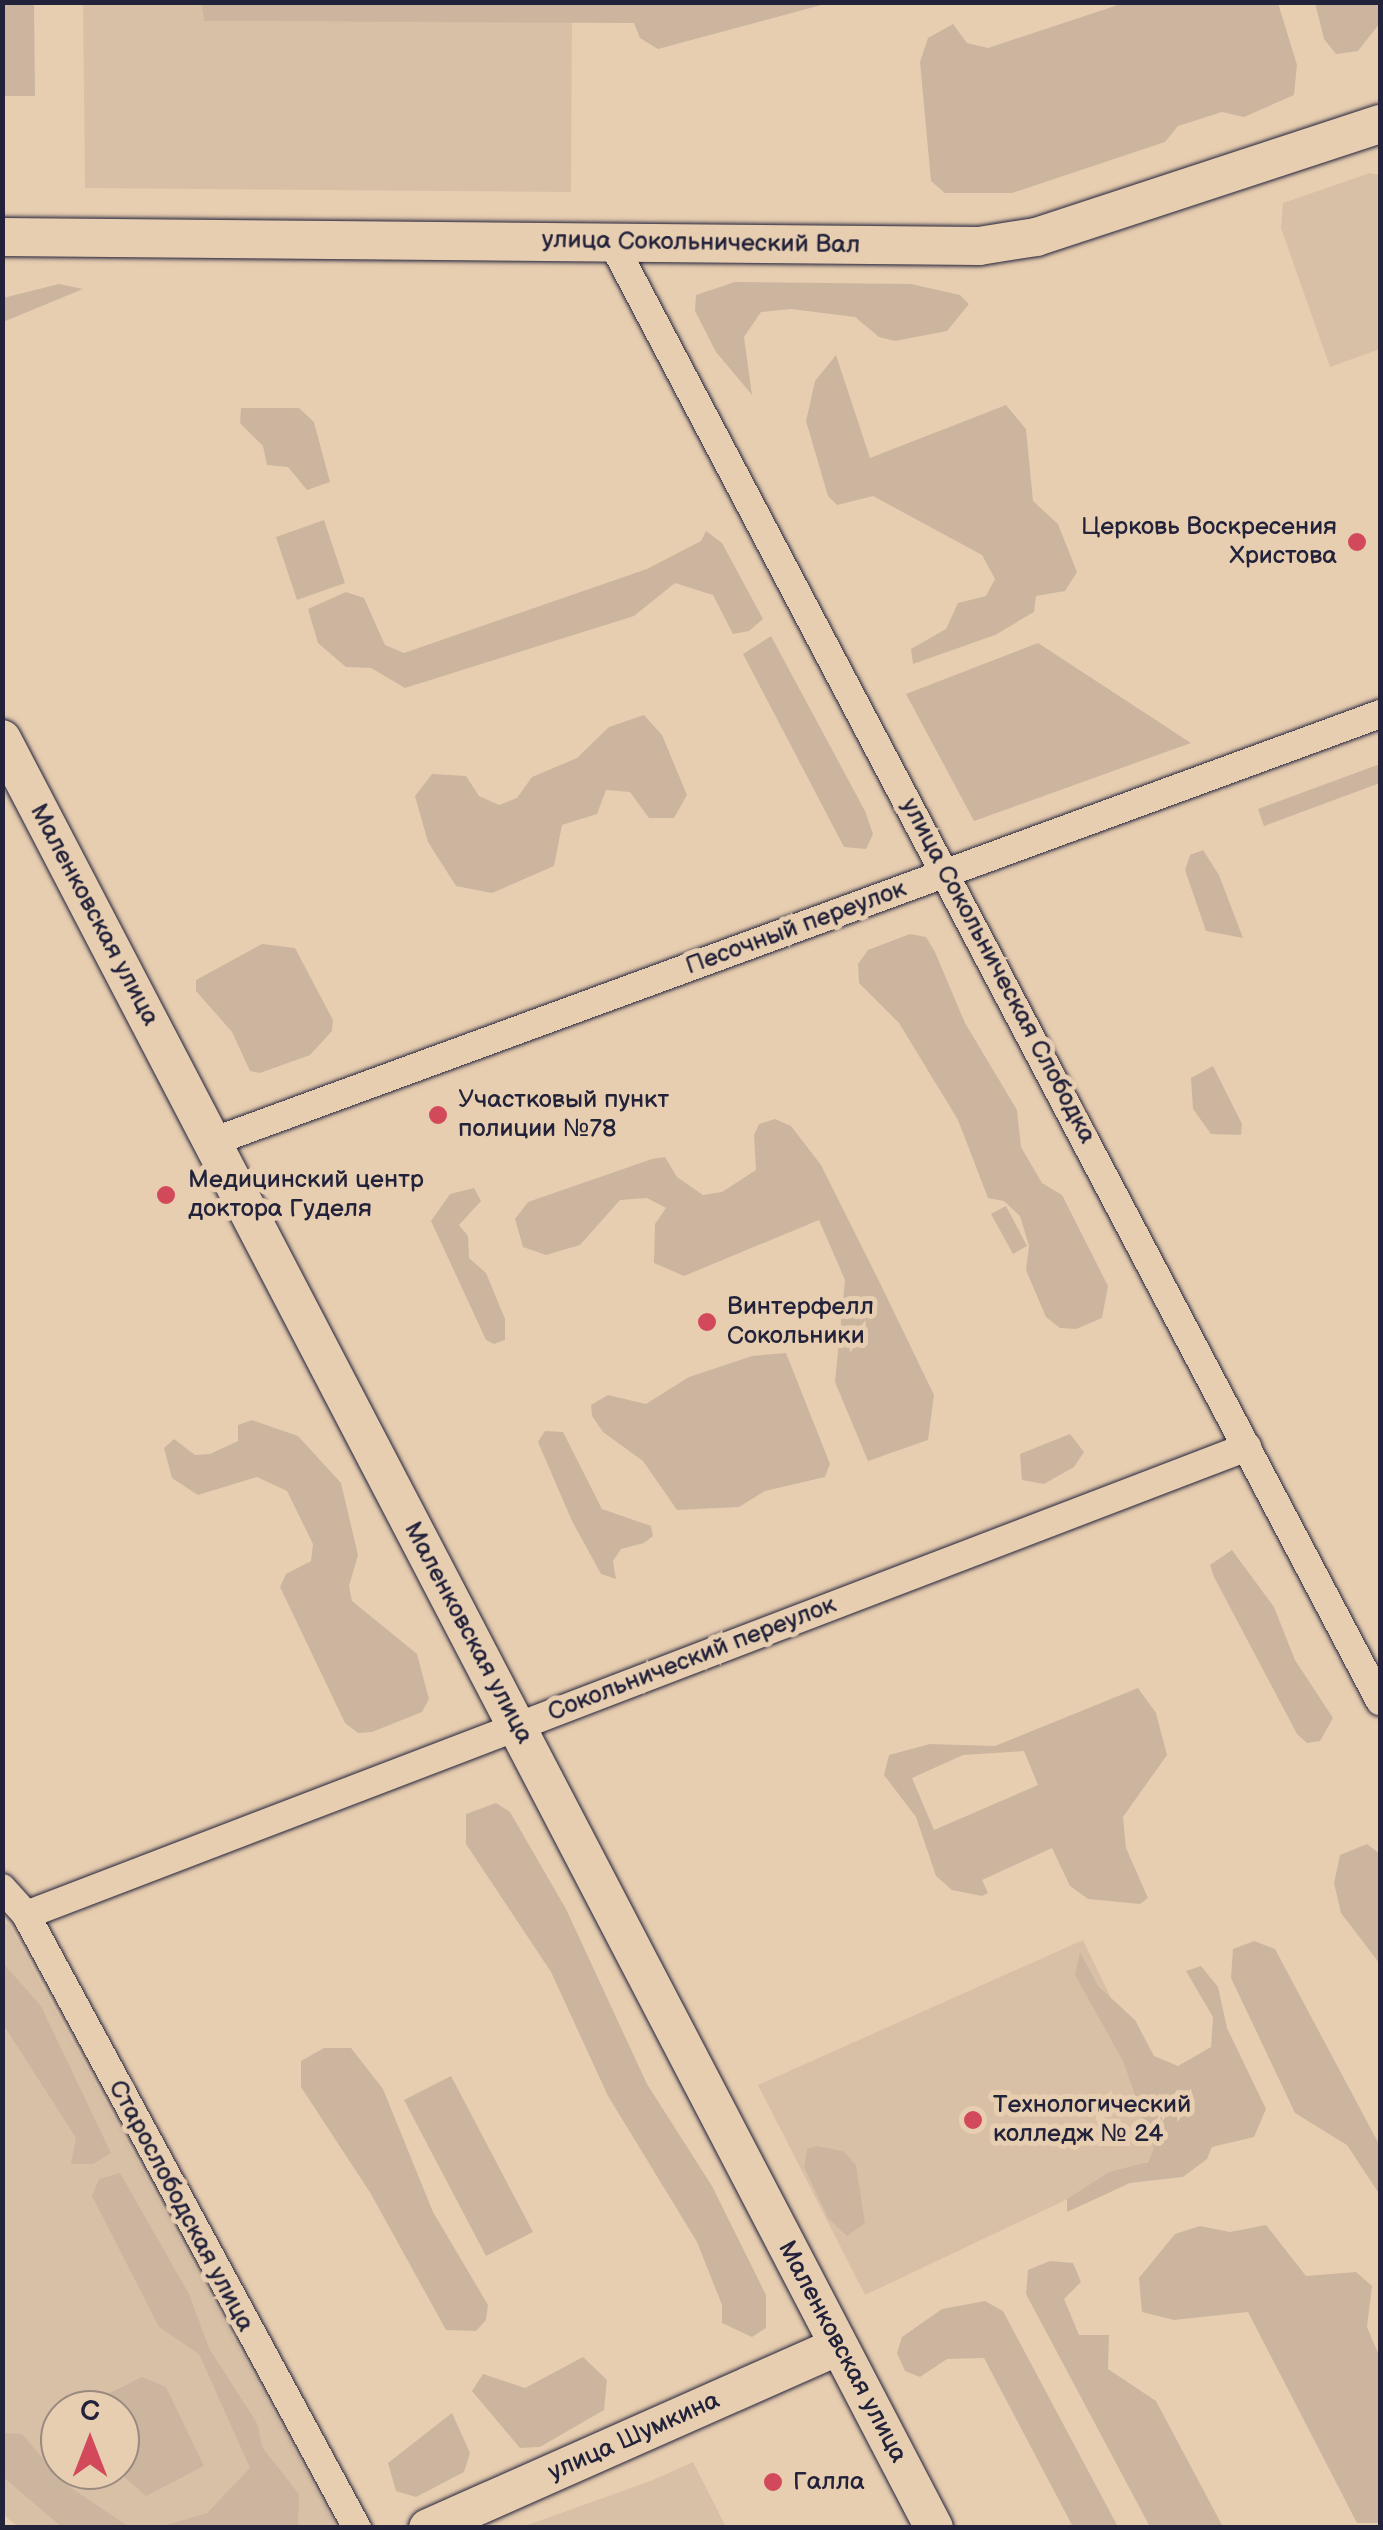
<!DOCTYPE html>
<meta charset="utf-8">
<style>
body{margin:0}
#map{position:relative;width:1383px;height:2530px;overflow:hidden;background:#e8ceb0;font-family:"Balsamiq Sans",sans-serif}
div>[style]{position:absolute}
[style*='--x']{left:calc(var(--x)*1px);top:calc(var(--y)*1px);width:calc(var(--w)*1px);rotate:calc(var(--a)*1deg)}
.built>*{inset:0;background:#d8c0a7}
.green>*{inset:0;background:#cbb59f}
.roads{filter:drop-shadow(0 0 2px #22223b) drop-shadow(0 0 2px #22223b)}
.street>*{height:28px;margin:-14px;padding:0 14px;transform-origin:14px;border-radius:14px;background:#e8ceb0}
.secondary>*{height:38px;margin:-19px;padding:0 19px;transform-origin:19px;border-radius:19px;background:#e8ceb0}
.dots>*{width:28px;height:28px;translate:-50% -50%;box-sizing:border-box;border:5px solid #e8ceb0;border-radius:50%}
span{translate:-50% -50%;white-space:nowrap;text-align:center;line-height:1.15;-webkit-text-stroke:10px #e8ceb0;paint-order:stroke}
.street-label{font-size:25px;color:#22223b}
.poi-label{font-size:25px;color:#22223b}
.right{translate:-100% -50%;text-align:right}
.left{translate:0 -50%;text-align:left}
.frame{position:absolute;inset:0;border:5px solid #22223b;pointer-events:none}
.north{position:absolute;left:40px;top:2390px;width:100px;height:100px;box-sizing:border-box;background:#e8ceb0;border:2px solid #998981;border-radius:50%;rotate:0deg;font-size:28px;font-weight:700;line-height:40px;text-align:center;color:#22223b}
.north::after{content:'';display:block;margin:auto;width:35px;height:45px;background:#d1495b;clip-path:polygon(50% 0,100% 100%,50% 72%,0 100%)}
</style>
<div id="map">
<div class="built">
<div style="clip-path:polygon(83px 3px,201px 3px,204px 21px,572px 22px,571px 192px,85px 188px)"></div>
<div style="clip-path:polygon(1370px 173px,1380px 175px,1380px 349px,1330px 367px,1281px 228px,1283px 203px)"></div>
<div style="clip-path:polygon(evenodd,2px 1921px,9px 1925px,336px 2527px,19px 2528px,3px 2514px,2px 1921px,60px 2410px,120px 2410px,120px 2470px,60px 2470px,60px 2410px)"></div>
<div style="clip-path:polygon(1083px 1940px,1182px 2145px,865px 2295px,758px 2085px)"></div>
<div style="clip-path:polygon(693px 2462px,726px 2527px,522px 2527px,653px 2480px)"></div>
</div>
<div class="green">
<div style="clip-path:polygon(2px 3px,34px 3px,35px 96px,3px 96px)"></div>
<div style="clip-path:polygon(201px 3px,201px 2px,829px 3px,658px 49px,640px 38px,634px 23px,204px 21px)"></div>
<div style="clip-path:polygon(1124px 3px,1278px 3px,1297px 65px,1294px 95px,1244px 117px,1222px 112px,1178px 126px,1165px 142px,1012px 193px,945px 193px,931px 181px,920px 62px,928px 38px,953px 24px,967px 43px,988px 48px)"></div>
<div style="clip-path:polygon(1315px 3px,1380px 3px,1380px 23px,1358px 51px,1336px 54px,1324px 39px)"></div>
<div style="clip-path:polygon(735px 282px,911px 284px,960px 295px,969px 304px,947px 331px,895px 341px,879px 337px,855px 317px,791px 309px,761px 312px,744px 337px,752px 395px,716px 352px,695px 311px,696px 295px)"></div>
<div style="clip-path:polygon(59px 284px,83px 289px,3px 322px,3px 298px)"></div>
<div style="clip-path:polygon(836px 355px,870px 458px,1006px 405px,1026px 429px,1033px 501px,1058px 524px,1077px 572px,1065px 591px,1036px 596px,1034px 612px,995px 635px,913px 664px,911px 649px,946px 629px,958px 603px,986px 596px,995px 579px,982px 555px,873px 496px,837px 505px,828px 496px,806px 421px,815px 381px)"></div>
<div style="clip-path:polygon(241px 408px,299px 408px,314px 422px,330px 482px,307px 490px,288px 467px,267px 465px,263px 446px,240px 423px)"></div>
<div style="clip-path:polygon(324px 520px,345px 583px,297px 600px,276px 537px)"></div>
<div style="clip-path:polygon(706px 531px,722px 543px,763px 619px,749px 631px,733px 634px,713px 595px,675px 583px,634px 616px,405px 688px,371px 668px,346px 667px,318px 643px,308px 609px,346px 592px,364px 598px,385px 645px,404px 653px,647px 569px,701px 541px)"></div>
<div style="clip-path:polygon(771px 636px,865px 811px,873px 834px,866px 849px,844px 847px,743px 654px)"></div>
<div style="clip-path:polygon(1038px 643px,1191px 743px,974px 821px,906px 694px)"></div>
<div style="clip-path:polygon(644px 715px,662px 735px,687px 795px,674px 818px,649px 818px,630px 792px,606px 790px,597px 814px,562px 825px,554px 866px,492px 893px,456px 886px,428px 842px,415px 796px,432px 774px,466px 776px,479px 796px,499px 805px,517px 798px,532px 777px,577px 758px,609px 727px)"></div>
<div style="clip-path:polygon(1380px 764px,1380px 783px,1264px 826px,1258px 809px)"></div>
<div style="clip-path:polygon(1203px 850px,1219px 875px,1243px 938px,1206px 931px,1185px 870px,1190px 855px)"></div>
<div style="clip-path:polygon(910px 934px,926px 937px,935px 952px,965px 1023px,1017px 1110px,1021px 1147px,1042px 1183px,1062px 1195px,1108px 1286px,1102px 1318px,1076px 1329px,1060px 1328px,1046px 1317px,1026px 1270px,1029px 1246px,1020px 1216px,1004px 1201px,988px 1198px,958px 1120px,899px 1023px,859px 983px,858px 964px,868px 950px)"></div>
<div style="clip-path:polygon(262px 944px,295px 948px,333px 1020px,332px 1031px,310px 1055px,260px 1073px,250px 1071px,232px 1032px,196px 991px,196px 980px)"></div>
<div style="clip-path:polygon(1213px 1066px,1242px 1124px,1241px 1135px,1211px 1134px,1193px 1109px,1191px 1078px)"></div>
<div style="clip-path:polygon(775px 1119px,791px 1126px,821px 1165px,879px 1281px,934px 1395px,928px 1440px,868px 1461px,835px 1382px,845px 1280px,819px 1220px,684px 1276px,654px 1263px,655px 1224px,666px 1208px,647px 1198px,620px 1200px,580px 1245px,546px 1255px,523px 1247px,515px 1219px,528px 1202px,652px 1159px,665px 1157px,677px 1177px,703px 1195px,722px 1192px,756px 1170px,754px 1135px,759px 1124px)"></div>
<div style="clip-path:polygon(474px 1188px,481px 1201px,459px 1225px,468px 1236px,469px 1258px,486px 1273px,505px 1319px,505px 1340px,494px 1344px,486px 1340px,431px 1221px,450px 1194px)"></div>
<div style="clip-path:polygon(1006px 1206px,1027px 1246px,1013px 1254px,991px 1214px)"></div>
<div style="clip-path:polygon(786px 1353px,830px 1464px,825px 1477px,765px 1491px,739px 1507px,677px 1510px,643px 1461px,603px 1432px,592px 1416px,591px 1405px,608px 1395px,646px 1404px,689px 1377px,752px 1356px)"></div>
<div style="clip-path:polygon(252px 1420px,298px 1436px,341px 1483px,358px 1555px,349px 1586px,352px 1601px,417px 1654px,429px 1699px,422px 1712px,372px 1732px,358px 1733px,345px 1723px,280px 1587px,286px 1574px,311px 1561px,313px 1544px,287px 1491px,257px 1477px,198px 1495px,172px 1478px,164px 1448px,174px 1439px,195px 1455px,210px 1454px,238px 1441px,238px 1425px)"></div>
<div style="clip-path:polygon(545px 1431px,563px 1432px,602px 1509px,651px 1526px,653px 1536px,644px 1543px,621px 1549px,613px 1561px,616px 1579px,601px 1574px,572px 1521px,538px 1442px)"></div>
<div style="clip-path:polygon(1070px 1434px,1084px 1452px,1074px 1467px,1044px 1484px,1022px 1480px,1020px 1454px)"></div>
<div style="clip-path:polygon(1232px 1550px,1274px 1607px,1295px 1660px,1333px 1718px,1320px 1741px,1307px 1743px,1297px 1734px,1214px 1577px,1210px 1565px)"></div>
<div style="clip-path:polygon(evenodd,1138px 1688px,1156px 1713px,1167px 1755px,1123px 1817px,1126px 1848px,1148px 1898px,1140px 1904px,1088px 1899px,1070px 1886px,1052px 1848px,982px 1880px,988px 1893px,982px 1896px,952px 1890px,936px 1876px,916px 1817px,884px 1775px,889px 1755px,930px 1744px,995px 1746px,1138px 1688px,1024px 1751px,1038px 1785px,934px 1830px,912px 1778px,963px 1755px,1024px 1751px)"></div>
<div style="clip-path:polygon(496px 1803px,510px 1812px,566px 1909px,647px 2084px,712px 2186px,766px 2295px,766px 2328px,752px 2337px,722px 2323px,722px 2305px,697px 2242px,608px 2096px,551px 1972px,466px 1844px,466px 1814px)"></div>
<div style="clip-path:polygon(1367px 1844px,1380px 1854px,1380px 1964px,1341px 1913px,1334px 1883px,1340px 1855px)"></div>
<div style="clip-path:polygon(1254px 1941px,1275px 1949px,1380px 2146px,1380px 2195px,1347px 2145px,1295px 2113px,1231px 1978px,1233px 1949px)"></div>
<div style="clip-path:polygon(1080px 1952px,1098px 1986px,1135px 2020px,1154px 2056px,1178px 2066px,1211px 2047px,1213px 2017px,1186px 1971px,1201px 1966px,1218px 1987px,1227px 2028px,1266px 2109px,1254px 2137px,1212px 2147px,1207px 2159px,1183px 2177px,1130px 2183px,1067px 2212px,1067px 2199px,1109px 2172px,1148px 2162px,1154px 2148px,1123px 2061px,1075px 1975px)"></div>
<div style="clip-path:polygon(2px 1962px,41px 2006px,111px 2153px,93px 2164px,71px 2164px,76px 2138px,3px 2024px)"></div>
<div style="clip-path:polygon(324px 2048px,351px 2048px,383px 2089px,433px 2212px,488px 2305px,486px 2320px,476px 2331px,446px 2330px,371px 2194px,301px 2087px,301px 2061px)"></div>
<div style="clip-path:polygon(451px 2076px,533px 2232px,486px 2256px,404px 2100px)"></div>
<div style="clip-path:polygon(816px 2146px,843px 2151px,856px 2165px,865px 2223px,847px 2236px,828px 2218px,804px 2167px,807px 2149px)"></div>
<div style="clip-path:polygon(120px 2173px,189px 2294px,209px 2348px,258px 2425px,262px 2447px,299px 2494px,298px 2527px,160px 2527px,207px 2513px,250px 2468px,199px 2354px,159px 2327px,92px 2196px,99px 2179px)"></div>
<div style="clip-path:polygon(1266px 2225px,1306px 2276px,1356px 2272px,1372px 2286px,1367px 2327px,1380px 2358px,1380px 2523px,1357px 2523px,1248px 2312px,1174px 2320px,1142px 2312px,1139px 2278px,1175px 2234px,1200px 2226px,1230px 2232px)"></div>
<div style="clip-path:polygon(1050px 2261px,1073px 2263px,1081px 2282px,1064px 2299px,1079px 2335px,1109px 2335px,1108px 2369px,1156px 2401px,1223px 2527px,1150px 2527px,1026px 2294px,1028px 2270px)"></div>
<div style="clip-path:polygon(985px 2301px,1003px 2311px,1118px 2527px,1073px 2527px,984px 2358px,947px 2359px,920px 2377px,905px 2371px,897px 2353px,902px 2337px,942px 2309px)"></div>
<div style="clip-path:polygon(583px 2357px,607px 2380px,604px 2410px,540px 2447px,520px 2448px,472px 2391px,483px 2374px,525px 2388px)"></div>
<div style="clip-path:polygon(142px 2377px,166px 2387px,204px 2466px,146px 2496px,116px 2470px,120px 2410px,75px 2410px)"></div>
<div style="clip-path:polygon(452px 2413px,470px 2453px,464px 2472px,416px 2497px,396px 2491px,388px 2463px)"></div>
<div style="clip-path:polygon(3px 2433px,22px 2434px,64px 2483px,129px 2527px,62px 2527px,3px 2477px)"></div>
</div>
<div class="roads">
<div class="street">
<div style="--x:612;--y:242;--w:1649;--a:62.24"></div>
<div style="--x:212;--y:1142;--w:1244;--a:-20.12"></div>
<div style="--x:2;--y:1888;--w:36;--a:48"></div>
<div style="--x:26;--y:1915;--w:697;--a:61.63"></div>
<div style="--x:26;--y:1915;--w:1308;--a:-20.97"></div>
</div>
<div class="secondary">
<div style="--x:2;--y:237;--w:977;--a:0.53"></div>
<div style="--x:979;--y:246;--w:58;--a:-9"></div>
<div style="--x:1036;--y:237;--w:362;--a:-18.2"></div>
<div style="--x:2;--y:739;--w:2017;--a:62.48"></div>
<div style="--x:428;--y:2528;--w:449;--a:-23.9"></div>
</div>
</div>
<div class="dots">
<div style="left:1357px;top:542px;background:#d1495b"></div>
<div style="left:438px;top:1115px;background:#d1495b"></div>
<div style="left:166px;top:1195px;background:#d1495b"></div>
<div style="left:707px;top:1322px;background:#d1495b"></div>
<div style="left:973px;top:2120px;background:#d1495b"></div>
<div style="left:773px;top:2482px;background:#d1495b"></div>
</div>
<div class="street-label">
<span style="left:701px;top:243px;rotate:1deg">улица Сокольнический Вал</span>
<span style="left:94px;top:915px;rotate:62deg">Маленковская улица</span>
<span style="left:796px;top:928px;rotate:-20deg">Песочный переулок</span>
<span style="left:998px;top:971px;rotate:62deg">улица Сокольническая Слободка</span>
<span style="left:468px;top:1633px;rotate:62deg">Маленковская улица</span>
<span style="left:692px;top:1659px;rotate:-21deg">Сокольнический переулок</span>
<span style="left:181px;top:2206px;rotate:62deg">Старослободская улица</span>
<span style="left:842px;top:2352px;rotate:62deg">Маленковская улица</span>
<span style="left:634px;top:2437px;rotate:-24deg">улица Шумкина</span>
</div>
<div class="poi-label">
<span class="right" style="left:1337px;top:542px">Церковь Воскресения<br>Христова</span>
<span class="left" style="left:458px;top:1115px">Участковый пункт<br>полиции №78</span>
<span class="left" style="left:188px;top:1195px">Медицинский центр<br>доктора Гуделя</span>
<span class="left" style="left:727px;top:1322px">Винтерфелл<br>Сокольники</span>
<span class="left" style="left:993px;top:2120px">Технологический<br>колледж № 24</span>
<span class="left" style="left:793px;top:2482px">Галла</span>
</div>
<div class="frame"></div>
<div class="north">С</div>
</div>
